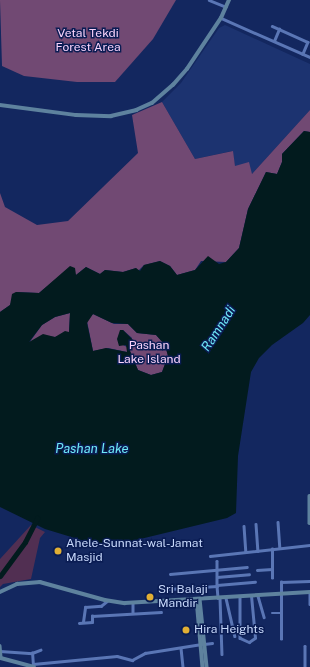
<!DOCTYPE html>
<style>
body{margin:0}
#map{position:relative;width:310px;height:667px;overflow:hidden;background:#13275f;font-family:"Public Sans",sans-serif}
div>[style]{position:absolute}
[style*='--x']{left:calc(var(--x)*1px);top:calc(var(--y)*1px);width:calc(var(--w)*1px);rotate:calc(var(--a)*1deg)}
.built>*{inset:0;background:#1c3370}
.green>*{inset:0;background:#512f52}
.forest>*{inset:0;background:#714973}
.water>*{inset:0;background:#021b1e}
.river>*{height:5px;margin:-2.5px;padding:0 2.5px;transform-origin:2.5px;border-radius:2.5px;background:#021b1e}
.street>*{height:2.5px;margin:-1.25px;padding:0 1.25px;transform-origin:1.25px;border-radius:1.25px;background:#5a76b5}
.secondary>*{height:3.5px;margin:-1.75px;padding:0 1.75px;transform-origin:1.75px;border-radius:1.75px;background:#5e829e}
.dots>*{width:11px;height:11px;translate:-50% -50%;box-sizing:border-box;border:2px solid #0a1c53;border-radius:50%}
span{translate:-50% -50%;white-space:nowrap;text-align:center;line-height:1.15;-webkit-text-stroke:3px #0a1c53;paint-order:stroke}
.park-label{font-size:12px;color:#fad3fb}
.poi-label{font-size:12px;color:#c8d9fb}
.left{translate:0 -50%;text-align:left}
.water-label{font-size:13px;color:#6ee9f7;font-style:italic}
</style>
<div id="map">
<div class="built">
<div style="clip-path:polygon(225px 25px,310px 64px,310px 110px,252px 174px,235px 166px,232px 151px,195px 159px,162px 102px,181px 83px,219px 28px)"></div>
</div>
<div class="green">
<div style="clip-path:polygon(31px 525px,45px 532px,40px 538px,31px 579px,3px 584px,0 587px,0 559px)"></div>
</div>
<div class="forest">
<div style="clip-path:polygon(0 0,176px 0,153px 39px,115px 82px,77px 82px,24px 76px,2px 66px)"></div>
<div style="clip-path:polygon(162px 102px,195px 159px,233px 151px,235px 166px,249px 162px,252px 174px,310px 110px,310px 132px,304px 131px,282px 154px,282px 162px,277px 174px,266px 172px,248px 209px,239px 248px,226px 262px,201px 261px,195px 270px,177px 275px,170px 266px,160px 261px,144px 265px,138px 271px,136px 268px,123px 272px,105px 270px,100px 274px,86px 267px,76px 275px,68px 269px,39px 293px,16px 292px,10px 305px,0 312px,0 193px,5px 207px,37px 225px,68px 221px,138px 153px,132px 115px)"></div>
<div style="clip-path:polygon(70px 313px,69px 332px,55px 337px,45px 336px,29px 343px,42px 325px,55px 317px)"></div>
<div style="clip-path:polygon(93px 314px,114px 324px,128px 324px,137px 333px,156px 335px,165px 345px,168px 356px,162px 372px,151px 375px,138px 370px,130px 351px,132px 338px,123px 330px,123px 345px,127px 347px,127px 352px,108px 348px,93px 351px,87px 321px)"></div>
</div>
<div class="water">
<div style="clip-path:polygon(evenodd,304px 131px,310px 132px,310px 315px,303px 323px,272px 345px,259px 358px,251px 372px,238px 456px,236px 513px,227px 518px,132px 541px,101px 546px,45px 529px,0 507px,0 312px,10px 305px,12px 294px,16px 292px,39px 293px,70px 266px,75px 268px,76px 275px,86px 267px,100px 274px,105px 270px,123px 272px,136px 268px,140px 271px,144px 265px,160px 261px,170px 266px,177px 275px,195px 270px,208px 256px,219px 264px,226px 262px,239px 248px,248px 209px,266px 172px,277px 174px,282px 162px,282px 154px,304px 131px,70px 313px,69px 332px,65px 331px,55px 337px,43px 334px,29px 342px,42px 325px,55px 317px,70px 313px,304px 131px,93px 314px,112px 323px,128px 324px,137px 333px,156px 335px,165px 345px,168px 356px,162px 372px,151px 375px,138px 370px,130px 351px,133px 340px,123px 330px,120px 330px,117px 339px,119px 346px,126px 345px,127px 352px,106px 348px,93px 351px,87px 323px,93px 314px)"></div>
</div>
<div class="river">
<div style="--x:0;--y:576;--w:42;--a:-53.7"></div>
<div style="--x:25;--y:542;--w:27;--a:-63"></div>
</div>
<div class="street">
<div style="--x:209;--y:0;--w:18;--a:22"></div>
<div style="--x:221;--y:18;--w:97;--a:23.7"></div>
<div style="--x:272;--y:26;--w:39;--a:24"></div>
<div style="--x:308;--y:42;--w:13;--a:113"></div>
<div style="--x:274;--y:41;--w:13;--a:-67"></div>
<div style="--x:278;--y:522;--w:26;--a:86"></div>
<div style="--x:256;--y:524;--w:27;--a:86"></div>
<div style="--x:244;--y:526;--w:26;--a:86"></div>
<div style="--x:210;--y:556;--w:101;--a:-6.3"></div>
<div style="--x:217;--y:561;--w:25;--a:90"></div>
<div style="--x:257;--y:570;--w:15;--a:-4"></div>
<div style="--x:170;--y:574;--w:77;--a:-5.2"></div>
<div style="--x:217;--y:577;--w:32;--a:-5"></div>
<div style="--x:272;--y:578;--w:29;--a:-90"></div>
<div style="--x:217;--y:585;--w:38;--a:-5"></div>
<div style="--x:168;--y:589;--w:49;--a:-3.5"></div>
<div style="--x:217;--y:586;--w:12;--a:85"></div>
<div style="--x:310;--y:592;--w:12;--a:90"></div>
<div style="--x:258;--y:596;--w:22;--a:74"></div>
<div style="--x:240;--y:597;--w:41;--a:90"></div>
<div style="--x:240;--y:638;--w:10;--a:24"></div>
<div style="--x:249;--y:642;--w:7;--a:-34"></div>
<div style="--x:255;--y:638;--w:42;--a:-95.4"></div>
<div style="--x:220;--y:598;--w:56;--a:88"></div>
<div style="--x:226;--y:598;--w:39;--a:77"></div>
<div style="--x:133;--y:602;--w:11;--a:90"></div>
<div style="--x:272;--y:613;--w:9;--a:0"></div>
<div style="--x:83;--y:622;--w:15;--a:-82"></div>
<div style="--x:85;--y:607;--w:16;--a:-4"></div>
<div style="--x:101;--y:606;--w:8;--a:-40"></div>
<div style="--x:79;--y:623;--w:13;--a:-4"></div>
<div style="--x:92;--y:622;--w:6;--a:-90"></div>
<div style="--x:92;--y:616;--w:69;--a:-3.3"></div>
<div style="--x:281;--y:639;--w:57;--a:-90"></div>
<div style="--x:281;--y:582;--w:29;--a:-2"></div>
<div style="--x:204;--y:644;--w:8;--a:-7"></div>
<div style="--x:305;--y:646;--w:21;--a:90"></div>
<div style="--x:181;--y:648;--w:19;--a:84"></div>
<div style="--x:0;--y:651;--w:32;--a:4"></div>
<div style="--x:33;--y:664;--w:84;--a:-5.4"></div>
<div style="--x:117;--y:656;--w:16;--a:15"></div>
<div style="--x:132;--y:660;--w:15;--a:-28"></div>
<div style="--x:145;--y:653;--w:57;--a:-9.1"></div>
<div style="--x:33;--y:666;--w:13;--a:-94"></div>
<div style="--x:32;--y:653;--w:9;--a:-21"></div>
</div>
<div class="secondary">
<div style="--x:0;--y:105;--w:77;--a:7.5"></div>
<div style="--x:76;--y:115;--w:35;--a:2"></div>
<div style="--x:111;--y:116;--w:26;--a:-13"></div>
<div style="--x:136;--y:110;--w:17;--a:-24"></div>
<div style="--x:152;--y:103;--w:28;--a:-41"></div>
<div style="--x:173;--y:85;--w:21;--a:-49"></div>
<div style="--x:187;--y:69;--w:61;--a:-56.3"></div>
<div style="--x:221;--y:18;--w:20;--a:-66"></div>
<div style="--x:310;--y:496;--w:27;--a:90"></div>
<div style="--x:0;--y:592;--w:19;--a:-25"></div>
<div style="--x:17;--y:584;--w:23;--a:-5"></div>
<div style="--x:40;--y:582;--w:67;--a:15.5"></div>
<div style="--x:105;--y:600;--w:20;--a:9"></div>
<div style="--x:125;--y:603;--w:185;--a:-3.4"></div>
<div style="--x:197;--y:599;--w:68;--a:85"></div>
<div style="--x:200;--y:599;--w:68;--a:84.1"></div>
<div style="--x:0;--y:646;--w:12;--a:85"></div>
<div style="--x:1;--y:658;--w:34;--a:15"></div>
</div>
<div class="dots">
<div style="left:58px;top:551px;background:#e1af34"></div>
<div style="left:150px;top:597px;background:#e1af34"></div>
<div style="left:186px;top:630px;background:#e1af34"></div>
</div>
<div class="park-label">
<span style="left:88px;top:41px">Vetal Tekdi<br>Forest Area</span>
<span style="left:149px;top:353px">Pashan<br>Lake Island</span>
</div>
<div class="poi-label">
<span class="left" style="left:66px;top:551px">Ahele-Sunnat-wal-Jamat<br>Masjid</span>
<span class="left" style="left:158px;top:597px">Sri Balaji<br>Mandir</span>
<span class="left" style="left:194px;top:630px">Hira Heights</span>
</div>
<div class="water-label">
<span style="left:219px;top:329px;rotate:-57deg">Ramnadi</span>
<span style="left:92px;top:449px">Pashan Lake</span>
</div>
</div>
